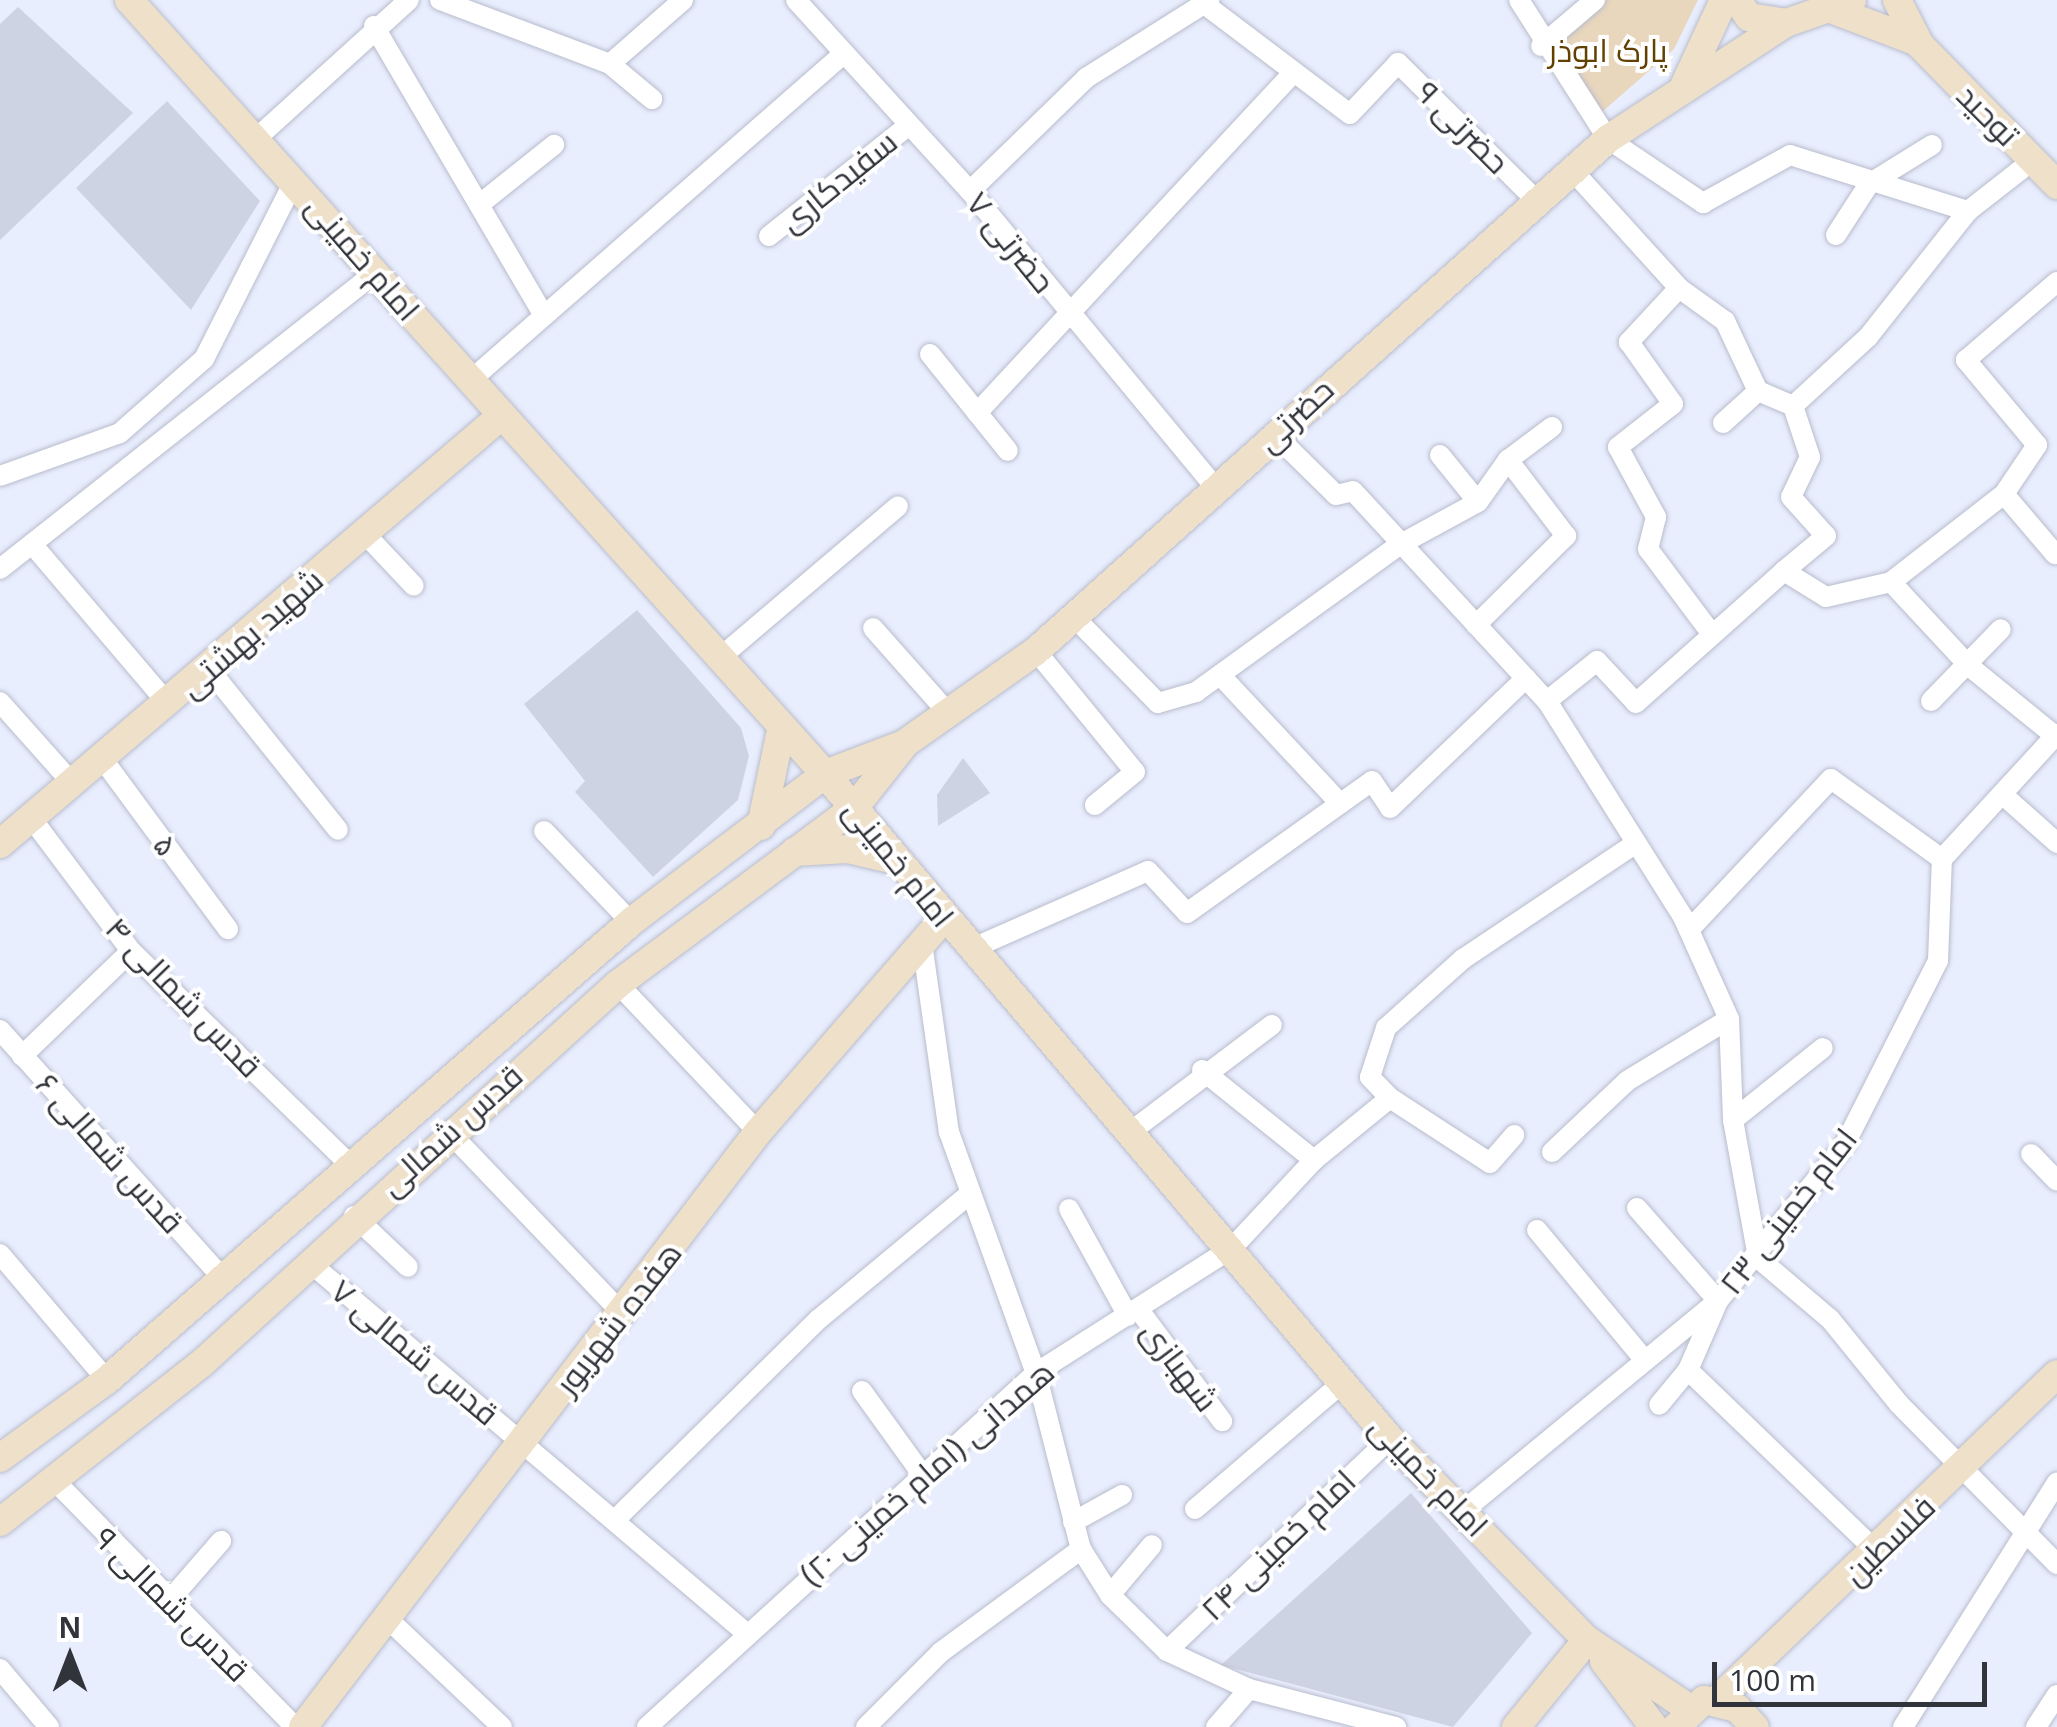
<!DOCTYPE html>
<meta charset="utf-8">
<style>
body{margin:0}
#map{position:relative;width:2057px;height:1727px;overflow:hidden;background:#e9eefe;font-family:"Open Sans",Cairo,sans-serif}
div>[style]{position:absolute}
[style*='--x']{left:calc(var(--x)*1px);top:calc(var(--y)*1px);width:calc(var(--w)*1px);rotate:calc(var(--a)*1deg)}
.green>*{inset:0;background:#e8d6bd}
.building>*{inset:0;background:#ced3e3}
.roads{filter:drop-shadow(0 0 2px #b8bccc) drop-shadow(0 0 2px #b8bccc)}
.street>*{height:20px;margin:-10px;padding:0 10px;transform-origin:10px;border-radius:10px;background:#fff}
.secondary>*{height:28px;margin:-14px;padding:0 14px;transform-origin:14px;border-radius:14px;background:#eee0c9}
span{translate:-50% -50%;white-space:nowrap;text-align:center;line-height:1.15;-webkit-text-stroke:8px #fff;paint-order:stroke}
.park-label{font-size:32px;color:#624100}
.street-label{font-size:32px;color:#32343b}
.north{position:absolute;left:20px;top:1607px;width:100px;height:100px;-webkit-text-stroke:8px #fff;paint-order:stroke;rotate:0deg;font-size:28px;font-weight:700;line-height:40px;text-align:center;color:#32343b}
.north::after{content:'';display:block;margin:auto;width:35px;height:45px;background:#32343b;clip-path:polygon(50% 0,100% 100%,50% 72%,0 100%)}
.scale{position:absolute;left:1712px;top:1662px;width:275px;height:45px;box-sizing:border-box;border:5px solid #32343b;border-top:0;padding-left:12px;font-size:30px;line-height:35px;white-space:nowrap;color:#32343b;-webkit-text-stroke:8px #fff;paint-order:stroke}
</style>
<div id="map">
<div class="green">
<div style="clip-path:polygon(1601px 0,1698px 0,1674px 49px,1602px 112px,1551px 45px)"></div>
</div>
<div class="building">
<div style="clip-path:polygon(18px 7px,133px 113px,0 240px,0 24px)"></div>
<div style="clip-path:polygon(167px 101px,260px 201px,191px 310px,76px 188px)"></div>
<div style="clip-path:polygon(637px 610px,741px 728px,749px 756px,738px 800px,653px 877px,575px 792px,585px 781px,524px 704px)"></div>
<div style="clip-path:polygon(963px 758px,990px 793px,938px 826px,937px 795px)"></div>
<div style="clip-path:polygon(1411px 1493px,1532px 1633px,1453px 1727px,1221px 1665px)"></div>
</div>
<div class="roads">
<div class="street">
<div style="--x:440;--y:0;--w:182;--a:20.6"></div>
<div style="--x:610;--y:64;--w:97;--a:-41.2"></div>
<div style="--x:796;--y:0;--w:258;--a:47.7"></div>
<div style="--x:970;--y:191;--w:389;--a:50.4"></div>
<div style="--x:1519;--y:0;--w:165;--a:57.4"></div>
<div style="--x:1608;--y:139;--w:115;--a:34"></div>
<div style="--x:1703;--y:203;--w:99;--a:-28.9"></div>
<div style="--x:1790;--y:155;--w:187;--a:17.5"></div>
<div style="--x:1968;--y:211;--w:83;--a:-38.1"></div>
<div style="--x:1207;--y:6;--w:179;--a:37.1"></div>
<div style="--x:1350;--y:114;--w:70;--a:-46.7"></div>
<div style="--x:1398;--y:63;--w:192;--a:44.8"></div>
<div style="--x:374;--y:26;--w:336;--a:59.6"></div>
<div style="--x:1541;--y:46;--w:71;--a:-40.4"></div>
<div style="--x:610;--y:64;--w:55;--a:39.8"></div>
<div style="--x:260;--y:135;--w:201;--a:-42.2"></div>
<div style="--x:1573;--y:171;--w:158;--a:47.8"></div>
<div style="--x:1679;--y:288;--w:57;--a:35.7"></div>
<div style="--x:1725;--y:321;--w:77;--a:64.8"></div>
<div style="--x:1758;--y:391;--w:38;--a:23"></div>
<div style="--x:1793;--y:406;--w:54;--a:71.6"></div>
<div style="--x:1810;--y:457;--w:44;--a:115.4"></div>
<div style="--x:1791;--y:497;--w:52;--a:48.1"></div>
<div style="--x:1826;--y:536;--w:55;--a:140.2"></div>
<div style="--x:1784;--y:571;--w:49;--a:31.8"></div>
<div style="--x:1826;--y:597;--w:67;--a:-13"></div>
<div style="--x:1891;--y:582;--w:115;--a:47.1"></div>
<div style="--x:1969;--y:666;--w:111;--a:39.1"></div>
<div style="--x:970;--y:191;--w:162;--a:-44.2"></div>
<div style="--x:1086;--y:78;--w:146;--a:-32.2"></div>
<div style="--x:480;--y:204;--w:95;--a:-38.6"></div>
<div style="--x:1836;--y:235;--w:61;--a:-57.1"></div>
<div style="--x:1869;--y:184;--w:74;--a:-31.8"></div>
<div style="--x:769;--y:236;--w:177;--a:-38.4"></div>
<div style="--x:1679;--y:288;--w:74;--a:132.8"></div>
<div style="--x:1629;--y:342;--w:76;--a:54.6"></div>
<div style="--x:1673;--y:404;--w:70;--a:142"></div>
<div style="--x:1618;--y:447;--w:80;--a:61.5"></div>
<div style="--x:1656;--y:517;--w:33;--a:104"></div>
<div style="--x:1648;--y:549;--w:105;--a:53.1"></div>
<div style="--x:930;--y:354;--w:124;--a:51.2"></div>
<div style="--x:472;--y:379;--w:490;--a:-41.2"></div>
<div style="--x:1793;--y:406;--w:102;--a:-42.6"></div>
<div style="--x:1868;--y:337;--w:161;--a:-51.6"></div>
<div style="--x:977;--y:413;--w:463;--a:-47.1"></div>
<div style="--x:1723;--y:423;--w:47;--a:-42.4"></div>
<div style="--x:1273;--y:433;--w:88;--a:44.5"></div>
<div style="--x:1336;--y:495;--w:17;--a:-13"></div>
<div style="--x:1353;--y:491;--w:286;--a:47.3"></div>
<div style="--x:1547;--y:701;--w:255;--a:57.8"></div>
<div style="--x:1683;--y:917;--w:112;--a:65.7"></div>
<div style="--x:1729;--y:1019;--w:101;--a:87.7"></div>
<div style="--x:1733;--y:1120;--w:140;--a:79.7"></div>
<div style="--x:1758;--y:1258;--w:94;--a:40.3"></div>
<div style="--x:1830;--y:1319;--w:109;--a:50.9"></div>
<div style="--x:1899;--y:1404;--w:225;--a:45.4"></div>
<div style="--x:1440;--y:455;--w:60;--a:51"></div>
<div style="--x:0;--y:476;--w:127;--a:-19.7"></div>
<div style="--x:120;--y:433;--w:112;--a:-41.4"></div>
<div style="--x:204;--y:359;--w:201;--a:-63.1"></div>
<div style="--x:2004;--y:494;--w:79;--a:49.6"></div>
<div style="--x:365;--y:534;--w:71;--a:46.7"></div>
<div style="--x:32;--y:544;--w:211;--a:49.6"></div>
<div style="--x:0;--y:569;--w:476;--a:-38.3"></div>
<div style="--x:1891;--y:582;--w:143;--a:-37.9"></div>
<div style="--x:2004;--y:494;--w:59;--a:-56"></div>
<div style="--x:2037;--y:445;--w:111;--a:-129.9"></div>
<div style="--x:1966;--y:360;--w:120;--a:-40.6"></div>
<div style="--x:1075;--y:618;--w:119;--a:45.7"></div>
<div style="--x:1158;--y:703;--w:40;--a:-16"></div>
<div style="--x:1196;--y:692;--w:251;--a:-35.9"></div>
<div style="--x:1399;--y:545;--w:90;--a:-28.6"></div>
<div style="--x:1478;--y:502;--w:52;--a:-54.5"></div>
<div style="--x:1508;--y:460;--w:55;--a:-36.9"></div>
<div style="--x:1476;--y:625;--w:127;--a:-44.7"></div>
<div style="--x:1566;--y:536;--w:96;--a:-127.3"></div>
<div style="--x:873;--y:628;--w:115;--a:48.5"></div>
<div style="--x:1036;--y:651;--w:156;--a:50.7"></div>
<div style="--x:1135;--y:772;--w:52;--a:140.5"></div>
<div style="--x:722;--y:656;--w:231;--a:-40.4"></div>
<div style="--x:209;--y:669;--w:206;--a:51.3"></div>
<div style="--x:1220;--y:675;--w:174;--a:46.9"></div>
<div style="--x:1547;--y:701;--w:64;--a:-38.7"></div>
<div style="--x:1597;--y:661;--w:57;--a:47.1"></div>
<div style="--x:1636;--y:703;--w:198;--a:-41.7"></div>
<div style="--x:1931;--y:701;--w:100;--a:-45.8"></div>
<div style="--x:0;--y:702;--w:111;--a:48.3"></div>
<div style="--x:104;--y:761;--w:209;--a:53.6"></div>
<div style="--x:2002;--y:794;--w:74;--a:41.7"></div>
<div style="--x:32;--y:819;--w:165;--a:53.1"></div>
<div style="--x:131;--y:951;--w:303;--a:44.3"></div>
<div style="--x:544;--y:831;--w:126;--a:46.3"></div>
<div style="--x:1689;--y:930;--w:207;--a:-46.8"></div>
<div style="--x:1831;--y:779;--w:137;--a:35.8"></div>
<div style="--x:922;--y:943;--w:191;--a:81.9"></div>
<div style="--x:949;--y:1132;--w:256;--a:70.2"></div>
<div style="--x:1036;--y:1373;--w:182;--a:75.7"></div>
<div style="--x:1081;--y:1549;--w:54;--a:57.8"></div>
<div style="--x:1110;--y:1595;--w:80;--a:44.5"></div>
<div style="--x:1167;--y:1651;--w:90;--a:24.9"></div>
<div style="--x:1249;--y:1689;--w:152;--a:14.5"></div>
<div style="--x:971;--y:949;--w:193;--a:-23.8"></div>
<div style="--x:1148;--y:871;--w:57;--a:47.1"></div>
<div style="--x:1187;--y:913;--w:227;--a:-35.5"></div>
<div style="--x:1372;--y:781;--w:32;--a:56"></div>
<div style="--x:1390;--y:808;--w:188;--a:-43.7"></div>
<div style="--x:618;--y:984;--w:204;--a:46.6"></div>
<div style="--x:0;--y:1030;--w:329;--a:48.1"></div>
<div style="--x:22;--y:1056;--w:151;--a:-43.9"></div>
<div style="--x:1202;--y:1070;--w:144;--a:38.8"></div>
<div style="--x:1390;--y:1098;--w:119;--a:33"></div>
<div style="--x:1490;--y:1163;--w:37;--a:-49"></div>
<div style="--x:1733;--y:1120;--w:115;--a:-38.7"></div>
<div style="--x:448;--y:1131;--w:255;--a:46.3"></div>
<div style="--x:1129;--y:1133;--w:179;--a:-37.1"></div>
<div style="--x:1552;--y:1152;--w:103;--a:-43.4"></div>
<div style="--x:1627;--y:1081;--w:119;--a:-31.3"></div>
<div style="--x:2031;--y:1154;--w:37;--a:46"></div>
<div style="--x:1637;--y:1208;--w:123;--a:48.9"></div>
<div style="--x:1718;--y:1301;--w:75;--a:113.5"></div>
<div style="--x:1688;--y:1370;--w:45;--a:129.6"></div>
<div style="--x:1069;--y:1209;--w:122;--a:61.1"></div>
<div style="--x:354;--y:1216;--w:74;--a:43.4"></div>
<div style="--x:1537;--y:1230;--w:166;--a:50.4"></div>
<div style="--x:0;--y:1254;--w:165;--a:49.7"></div>
<div style="--x:309;--y:1262;--w:572;--a:40.32"></div>
<div style="--x:1139;--y:1310;--w:139;--a:53.2"></div>
<div style="--x:1688;--y:1370;--w:264;--a:43.9"></div>
<div style="--x:862;--y:1391;--w:97;--a:54.2"></div>
<div style="--x:53;--y:1479;--w:347;--a:45.7"></div>
<div style="--x:1195;--y:1509;--w:195;--a:-40.6"></div>
<div style="--x:1463;--y:1511;--w:330;--a:-39.5"></div>
<div style="--x:1718;--y:1301;--w:202;--a:-51"></div>
<div style="--x:1845;--y:1144;--w:205;--a:-63.1"></div>
<div style="--x:1938;--y:961;--w:102;--a:-87.8"></div>
<div style="--x:1942;--y:859;--w:170;--a:-47.4"></div>
<div style="--x:619;--y:1516;--w:281;--a:-44.6"></div>
<div style="--x:819;--y:1319;--w:192;--a:-39.7"></div>
<div style="--x:1073;--y:1522;--w:56;--a:-28.9"></div>
<div style="--x:1110;--y:1595;--w:65;--a:-50"></div>
<div style="--x:168;--y:1602;--w:81;--a:-49"></div>
<div style="--x:390;--y:1621;--w:154;--a:43.4"></div>
<div style="--x:1167;--y:1651;--w:308;--a:-43.6"></div>
<div style="--x:0;--y:1669;--w:76;--a:49.8"></div>
<div style="--x:647;--y:1727;--w:526;--a:-42.3"></div>
<div style="--x:1036;--y:1373;--w:231;--a:-32.5"></div>
<div style="--x:1231;--y:1249;--w:122;--a:-47"></div>
<div style="--x:1314;--y:1160;--w:98;--a:-39.2"></div>
<div style="--x:1390;--y:1098;--w:29;--a:-134"></div>
<div style="--x:1370;--y:1077;--w:52;--a:-71.9"></div>
<div style="--x:1386;--y:1028;--w:103;--a:-41.9"></div>
<div style="--x:1463;--y:959;--w:207;--a:-33.8"></div>
<div style="--x:866;--y:1727;--w:106;--a:-45"></div>
<div style="--x:941;--y:1652;--w:174;--a:-36.3"></div>
<div style="--x:1216;--y:1727;--w:50;--a:-49"></div>
<div style="--x:1903;--y:1727;--w:289;--a:-57.8"></div>
<div style="--x:2036;--y:1727;--w:38;--a:-57"></div>
</div>
<div class="secondary">
<div style="--x:129;--y:0;--w:1041;--a:48.04"></div>
<div style="--x:825;--y:774;--w:873;--a:49.65"></div>
<div style="--x:1390;--y:1439;--w:281;--a:45.6"></div>
<div style="--x:1587;--y:1640;--w:120;--a:33.8"></div>
<div style="--x:1737;--y:0;--w:21;--a:55"></div>
<div style="--x:1749;--y:17;--w:37;--a:9"></div>
<div style="--x:1897;--y:0;--w:51;--a:62.9"></div>
<div style="--x:1920;--y:45;--w:196;--a:45.6"></div>
<div style="--x:1836;--y:11;--w:85;--a:20.8"></div>
<div style="--x:1685;--y:84;--w:93;--a:-65.1"></div>
<div style="--x:761;--y:826;--w:98;--a:-78.2"></div>
<div style="--x:0;--y:844;--w:658;--a:-40.5"></div>
<div style="--x:794;--y:852;--w:54;--a:-3.2"></div>
<div style="--x:848;--y:849;--w:52;--a:13.2"></div>
<div style="--x:0;--y:1458;--w:132;--a:-36.1"></div>
<div style="--x:107;--y:1380;--w:696;--a:-41.15"></div>
<div style="--x:631;--y:922;--w:244;--a:-37.3"></div>
<div style="--x:825;--y:774;--w:85;--a:-20.8"></div>
<div style="--x:904;--y:744;--w:161;--a:-35.2"></div>
<div style="--x:1036;--y:651;--w:768;--a:-41.83"></div>
<div style="--x:1608;--y:139;--w:212;--a:-33.1"></div>
<div style="--x:1786;--y:23;--w:70;--a:-19.2"></div>
<div style="--x:0;--y:1522;--w:256;--a:-38.2"></div>
<div style="--x:201;--y:1364;--w:564;--a:-42.34"></div>
<div style="--x:618;--y:984;--w:294;--a:-36.7"></div>
<div style="--x:854;--y:808;--w:80;--a:-51.6"></div>
<div style="--x:1604;--y:1661;--w:83;--a:52.9"></div>
<div style="--x:1716;--y:1701;--w:472;--a:-43.8"></div>
<div style="--x:303;--y:1727;--w:749;--a:-52.59"></div>
<div style="--x:758;--y:1132;--w:284;--a:-49"></div>
<div style="--x:1516;--y:1727;--w:112;--a:-50.8"></div>
<div style="--x:1676;--y:1727;--w:39;--a:-44"></div>
<div style="--x:1704;--y:1700;--w:34;--a:14"></div>
<div style="--x:1737;--y:1708;--w:26;--a:47"></div>
</div>
</div>
<div class="park-label">
<span style="left:1608px;top:50px">پارک ابوذر</span>
</div>
<div class="street-label">
<span style="left:1988px;top:115px;rotate:45deg">توحید</span>
<span style="left:1463px;top:127px;rotate:45deg">حضرتی ۹</span>
<span style="left:838px;top:181px;rotate:-39deg">سفیدکاری</span>
<span style="left:1011px;top:242px;rotate:51deg">حضرتی ۷</span>
<span style="left:363px;top:258px;rotate:49deg">امام خمینی</span>
<span style="left:1295px;top:415px;rotate:-43deg">حضرتی</span>
<span style="left:251px;top:633px;rotate:-41deg">شهید بهشتی</span>
<span style="left:166px;top:845px;rotate:54deg">۵</span>
<span style="left:899px;top:863px;rotate:51deg">امام خمینی</span>
<span style="left:184px;top:997px;rotate:46deg">قدس شمالی ۴</span>
<span style="left:451px;top:1130px;rotate:-42deg">قدس شمالی</span>
<span style="left:110px;top:1153px;rotate:48deg">قدس شمالی ۶</span>
<span style="left:1788px;top:1211px;rotate:-52deg">امام خمینی ۲۳</span>
<span style="left:618px;top:1318px;rotate:-52deg">هفده شهریور</span>
<span style="left:415px;top:1352px;rotate:40deg">۷ قدس شمالی</span>
<span style="left:1180px;top:1366px;rotate:53deg">شهبازی</span>
<span style="left:927px;top:1473px;rotate:-41deg">همدانی (امام خمینی ۲۰)</span>
<span style="left:1429px;top:1476px;rotate:46deg">امام خمینی</span>
<span style="left:1889px;top:1540px;rotate:-44deg">فلسطین</span>
<span style="left:1278px;top:1545px;rotate:-44deg">امام خمینی ۲۴</span>
<span style="left:172px;top:1604px;rotate:45deg">قدس شمالی ۹</span>
</div>
<div class="north">N</div>
<div class="scale">100 m</div>
</div>
